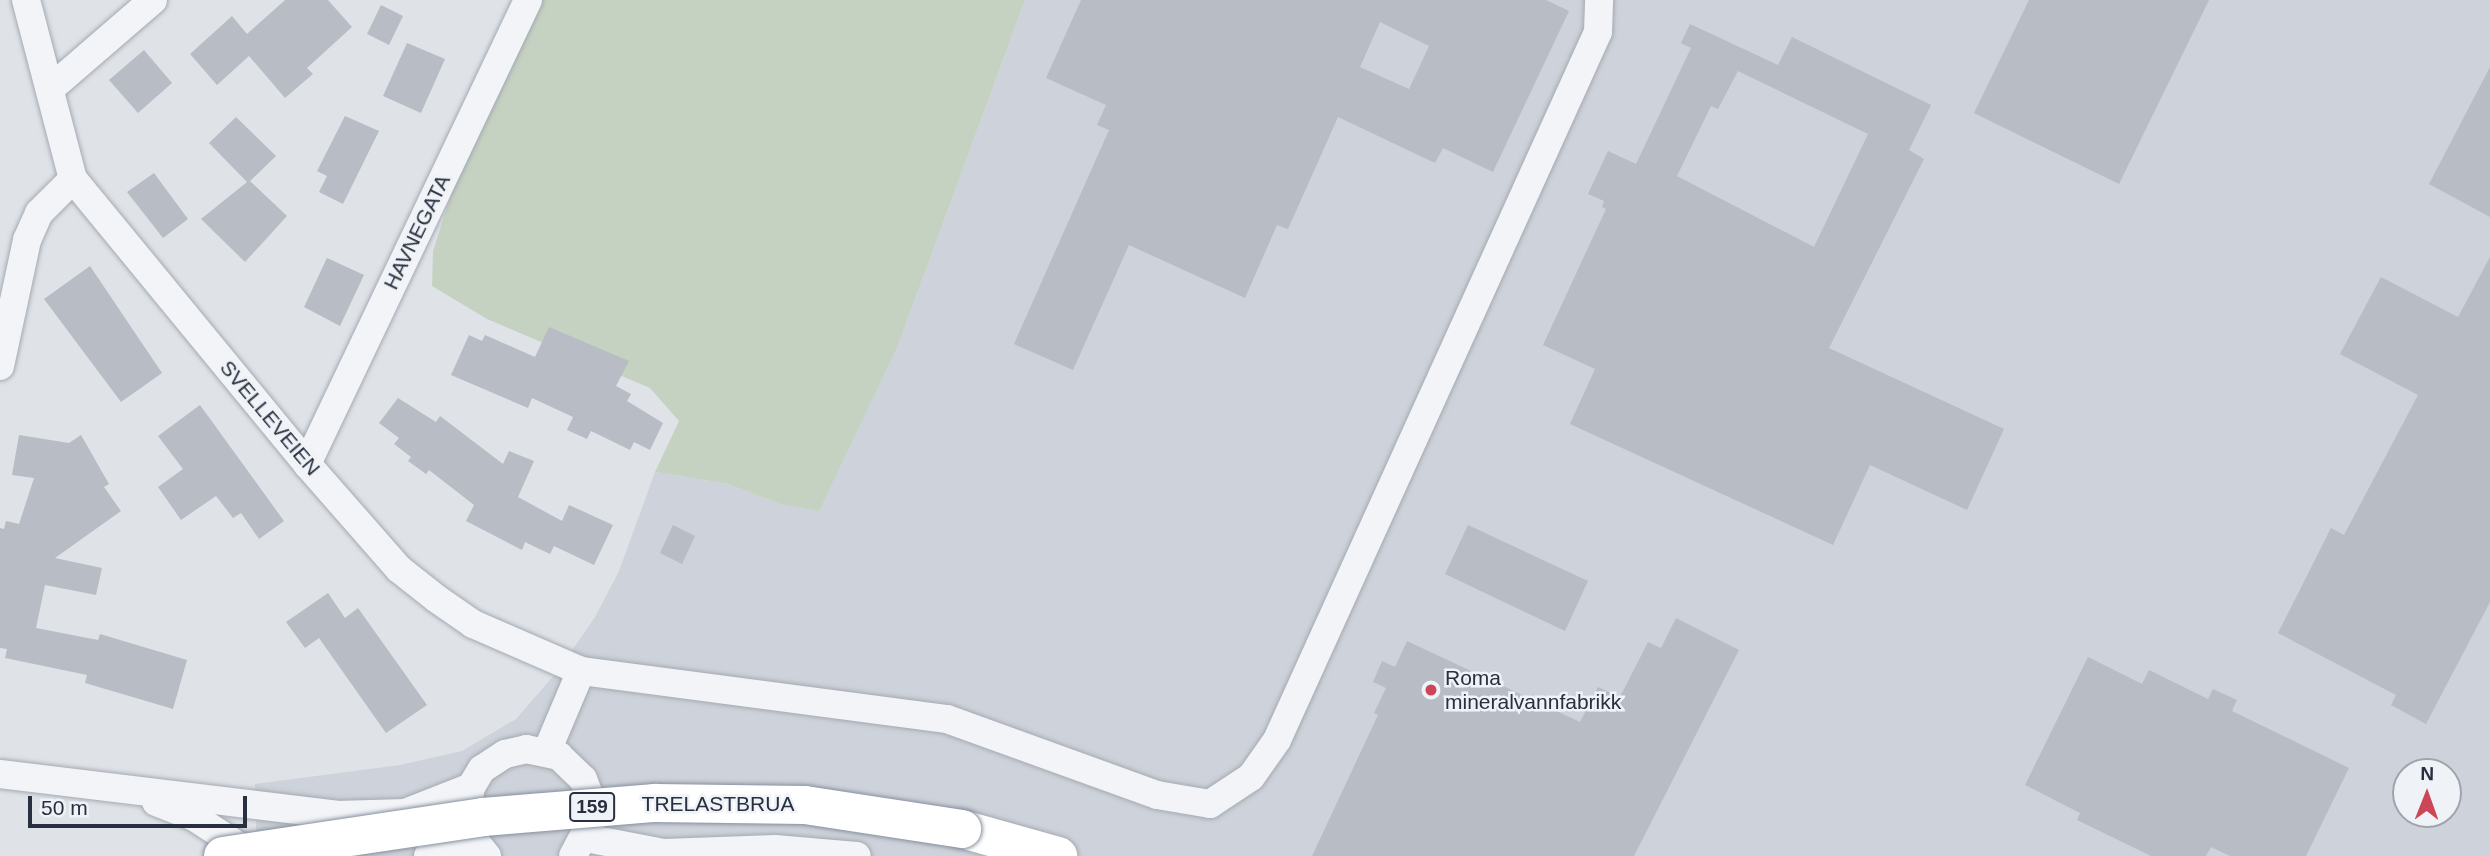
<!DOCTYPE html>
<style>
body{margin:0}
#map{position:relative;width:2490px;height:856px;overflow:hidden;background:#dfe3e8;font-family:Helvetica,sans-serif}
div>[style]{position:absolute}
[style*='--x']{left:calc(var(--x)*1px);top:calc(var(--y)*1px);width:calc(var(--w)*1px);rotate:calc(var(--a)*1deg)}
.built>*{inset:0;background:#ced2da}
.green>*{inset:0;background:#c5d2c1}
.building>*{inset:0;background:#b7bcc5}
.roads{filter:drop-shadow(0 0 2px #a4aab2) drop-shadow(0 0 2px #a4aab2)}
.minor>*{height:28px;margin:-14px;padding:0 14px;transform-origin:14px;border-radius:14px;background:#f2f4f7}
.highway>*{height:38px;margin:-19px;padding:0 19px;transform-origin:19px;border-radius:19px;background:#fff}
.bridges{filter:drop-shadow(0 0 2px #87909f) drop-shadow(0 0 2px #87909f)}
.highway-bridge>*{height:38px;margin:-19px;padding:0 19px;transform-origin:19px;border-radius:19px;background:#fff}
.dots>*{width:19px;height:19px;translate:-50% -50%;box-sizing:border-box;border:4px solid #eff2f6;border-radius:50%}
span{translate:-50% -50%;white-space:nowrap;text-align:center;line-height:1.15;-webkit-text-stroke:5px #eff2f6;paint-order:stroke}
.shield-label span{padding:2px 5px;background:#eff2f6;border:2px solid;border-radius:5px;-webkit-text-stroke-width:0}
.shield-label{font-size:19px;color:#28303f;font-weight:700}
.street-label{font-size:21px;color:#28303f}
.poi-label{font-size:21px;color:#28303f}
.left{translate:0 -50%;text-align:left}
.north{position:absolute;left:2392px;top:758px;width:70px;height:70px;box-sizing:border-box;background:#eff2f6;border:2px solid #9fa4ad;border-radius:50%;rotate:1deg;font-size:19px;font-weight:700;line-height:28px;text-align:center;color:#28303f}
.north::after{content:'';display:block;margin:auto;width:24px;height:32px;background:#cc4657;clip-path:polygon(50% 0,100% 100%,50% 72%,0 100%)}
.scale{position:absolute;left:28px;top:796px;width:219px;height:32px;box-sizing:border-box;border:4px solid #28303f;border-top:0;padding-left:9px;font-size:21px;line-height:24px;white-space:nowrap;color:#28303f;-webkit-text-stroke:5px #eff2f6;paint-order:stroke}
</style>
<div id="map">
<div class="built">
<div style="clip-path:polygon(evenodd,1025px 0,2490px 0,2490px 856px,257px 856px,255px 784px,400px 765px,462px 751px,516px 719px,557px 672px,595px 617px,619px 571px,655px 472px,728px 484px,780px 504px,819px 510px,897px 348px,1025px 0,2406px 772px,2448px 772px,2448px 814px,2406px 814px,2406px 772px)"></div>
</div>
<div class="green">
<div style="clip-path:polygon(531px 0,1025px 0,897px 348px,819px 511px,780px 504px,728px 484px,655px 472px,679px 421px,650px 388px,487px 319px,432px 286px,433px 251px,470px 135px)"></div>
</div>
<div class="building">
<div style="clip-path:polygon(285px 0,328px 0,352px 27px,307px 68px,313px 74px,285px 98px,249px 56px,217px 85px,190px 54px,232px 16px,247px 34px)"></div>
<div style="clip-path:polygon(evenodd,1081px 0,1546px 0,1569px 11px,1493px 172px,1443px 148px,1435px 163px,1338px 117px,1288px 229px,1277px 225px,1245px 298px,1129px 245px,1073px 370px,1014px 344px,1109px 130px,1097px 125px,1106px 105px,1046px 78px,1081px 0,1380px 22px,1429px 46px,1409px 89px,1360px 67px,1380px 22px)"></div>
<div style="clip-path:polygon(2029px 0,2209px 0,2119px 184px,1974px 113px)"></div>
<div style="clip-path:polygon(381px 5px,403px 16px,389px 45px,367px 34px)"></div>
<div style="clip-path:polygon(evenodd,1690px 24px,1778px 65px,1792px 37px,1931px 105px,1909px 150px,1924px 159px,1829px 348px,2004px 429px,1967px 510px,1870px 465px,1833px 545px,1570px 424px,1595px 369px,1543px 345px,1606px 209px,1602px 207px,1604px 201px,1588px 194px,1608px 151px,1636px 164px,1691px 48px,1681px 43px,1690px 24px,1738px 71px,1868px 134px,1814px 247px,1677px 176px,1711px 106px,1718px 109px,1738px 71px)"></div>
<div style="clip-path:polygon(407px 43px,445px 59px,421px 113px,383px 96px)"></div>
<div style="clip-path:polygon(144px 50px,172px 83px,138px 113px,109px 80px)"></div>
<div style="clip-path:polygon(2490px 67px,2490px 217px,2429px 184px)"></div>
<div style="clip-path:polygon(345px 116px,379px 131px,343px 204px,319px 192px,327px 176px,317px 171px)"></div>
<div style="clip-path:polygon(236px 117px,276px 156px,250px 181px,287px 216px,245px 262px,201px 219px,247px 182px,209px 143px)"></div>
<div style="clip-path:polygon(154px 173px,188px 219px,163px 238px,127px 192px)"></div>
<div style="clip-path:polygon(2490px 257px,2490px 602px,2426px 724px,2391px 705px,2396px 695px,2278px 633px,2331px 528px,2344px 535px,2418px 395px,2340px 354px,2381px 277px,2458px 317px)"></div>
<div style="clip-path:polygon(327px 258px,364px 275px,340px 326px,304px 307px)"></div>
<div style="clip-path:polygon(90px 266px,162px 373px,121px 402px,44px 299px)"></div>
<div style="clip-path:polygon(549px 327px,629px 361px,616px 386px,631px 394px,627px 401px,663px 423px,650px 450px,634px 442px,630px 450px,591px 431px,587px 439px,567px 430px,573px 417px,532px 398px,528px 408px,451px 375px,469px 335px,482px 341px,485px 335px,535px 357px)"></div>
<div style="clip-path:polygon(398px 398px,436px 422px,440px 416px,503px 464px,509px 451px,534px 461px,518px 497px,562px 521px,569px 505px,613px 525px,594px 565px,554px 546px,550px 554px,525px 542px,522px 550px,466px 521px,474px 505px,429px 470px,426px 474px,408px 461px,411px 457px,394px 444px,399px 438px,379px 423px)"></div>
<div style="clip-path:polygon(200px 405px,284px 521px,259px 539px,241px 513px,233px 518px,216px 496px,181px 520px,158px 487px,183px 469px,158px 436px)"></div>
<div style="clip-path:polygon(19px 435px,69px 443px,81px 435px,109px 484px,104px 487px,121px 511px,55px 558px,102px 568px,96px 595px,45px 585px,36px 628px,98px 640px,100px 634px,187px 660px,173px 709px,85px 683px,87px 675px,5px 658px,7px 649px,0 648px,0 528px,4px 529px,6px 521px,19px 524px,34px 478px,12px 475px)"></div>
<div style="clip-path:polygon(673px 525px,695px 536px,682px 564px,660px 553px)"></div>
<div style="clip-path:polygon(1468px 525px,1588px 581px,1565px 631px,1445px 574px)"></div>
<div style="clip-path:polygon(328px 593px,345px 618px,358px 608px,427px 705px,386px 733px,319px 638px,305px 648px,286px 622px)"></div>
<div style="clip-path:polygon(1676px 618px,1739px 650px,1634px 856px,1312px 856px,1378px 715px,1374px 713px,1386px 688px,1373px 682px,1382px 661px,1395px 667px,1407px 641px,1580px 722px,1598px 687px,1620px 697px,1648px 642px,1661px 648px)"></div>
<div style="clip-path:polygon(2088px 657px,2142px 684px,2149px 670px,2208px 699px,2213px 689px,2237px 700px,2232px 711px,2349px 768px,2306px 856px,2230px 856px,2211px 847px,2206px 856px,2151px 856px,2077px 820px,2080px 813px,2025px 785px)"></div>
</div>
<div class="roads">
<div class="minor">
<div style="--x:26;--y:0;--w:185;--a:75.3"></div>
<div style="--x:73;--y:179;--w:369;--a:50.6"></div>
<div style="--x:307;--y:464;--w:140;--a:48.8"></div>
<div style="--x:399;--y:569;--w:48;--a:38.3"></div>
<div style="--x:437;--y:599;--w:44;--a:34.8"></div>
<div style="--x:473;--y:624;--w:118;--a:23.5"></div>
<div style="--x:581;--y:671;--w:369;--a:7.5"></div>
<div style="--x:947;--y:719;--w:223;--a:19.9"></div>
<div style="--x:1157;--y:795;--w:54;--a:9.6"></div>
<div style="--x:1210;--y:804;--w:49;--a:-33.4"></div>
<div style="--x:1251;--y:777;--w:45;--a:-54.9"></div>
<div style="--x:1277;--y:740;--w:777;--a:-65.61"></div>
<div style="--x:1598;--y:32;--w:32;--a:-88"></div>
<div style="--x:50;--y:89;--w:136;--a:-40.8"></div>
<div style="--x:0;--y:366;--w:129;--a:-77.9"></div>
<div style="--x:27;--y:240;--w:30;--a:-66"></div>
<div style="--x:39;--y:213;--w:48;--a:-45"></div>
<div style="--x:307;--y:464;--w:514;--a:-64.53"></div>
<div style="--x:547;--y:751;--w:87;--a:-67"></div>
<div style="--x:0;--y:774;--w:339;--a:6.9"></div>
<div style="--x:337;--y:815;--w:68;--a:-1.7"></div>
<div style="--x:405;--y:813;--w:71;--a:-21.5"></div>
<div style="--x:156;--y:802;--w:41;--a:21.5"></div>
<div style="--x:194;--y:817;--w:72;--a:33"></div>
<div style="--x:586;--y:838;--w:79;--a:10.9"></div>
<div style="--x:664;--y:853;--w:111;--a:-2.1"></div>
<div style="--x:775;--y:849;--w:82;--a:4.9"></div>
<div style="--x:428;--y:856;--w:50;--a:-11.5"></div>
<div style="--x:487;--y:856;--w:26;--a:-129"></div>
<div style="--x:471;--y:836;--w:22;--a:-100"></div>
<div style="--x:467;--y:814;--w:27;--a:-82"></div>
<div style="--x:471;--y:787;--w:21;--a:-59"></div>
<div style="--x:482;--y:769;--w:27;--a:-33"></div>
<div style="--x:505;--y:754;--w:22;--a:-13"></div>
<div style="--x:526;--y:749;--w:34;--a:12"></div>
<div style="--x:559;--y:756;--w:33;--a:44"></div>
<div style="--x:583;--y:779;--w:22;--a:69"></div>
<div style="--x:591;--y:800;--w:22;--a:90"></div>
<div style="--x:591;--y:822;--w:38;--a:118"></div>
</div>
<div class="highway">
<div style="--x:962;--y:829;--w:100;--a:15.7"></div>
</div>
</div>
<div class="bridges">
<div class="highway-bridge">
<div style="--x:223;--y:856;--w:263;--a:-8.5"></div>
<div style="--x:483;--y:817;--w:173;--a:-4.7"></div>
<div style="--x:655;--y:803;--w:150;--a:0.8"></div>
<div style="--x:805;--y:805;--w:159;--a:8.7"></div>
</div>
</div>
<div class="dots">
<div style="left:1431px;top:690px;background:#cc4657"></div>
</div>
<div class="shield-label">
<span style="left:592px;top:807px">159</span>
</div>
<div class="street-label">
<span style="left:417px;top:232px;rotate:-64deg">HAVNEGATA</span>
<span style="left:270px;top:418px;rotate:50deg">SVELLEVEIEN</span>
<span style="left:718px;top:804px">TRELASTBRUA</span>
</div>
<div class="poi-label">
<span class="left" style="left:1445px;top:690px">Roma<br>mineralvannfabrikk</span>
</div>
<div class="north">N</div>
<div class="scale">50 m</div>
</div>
